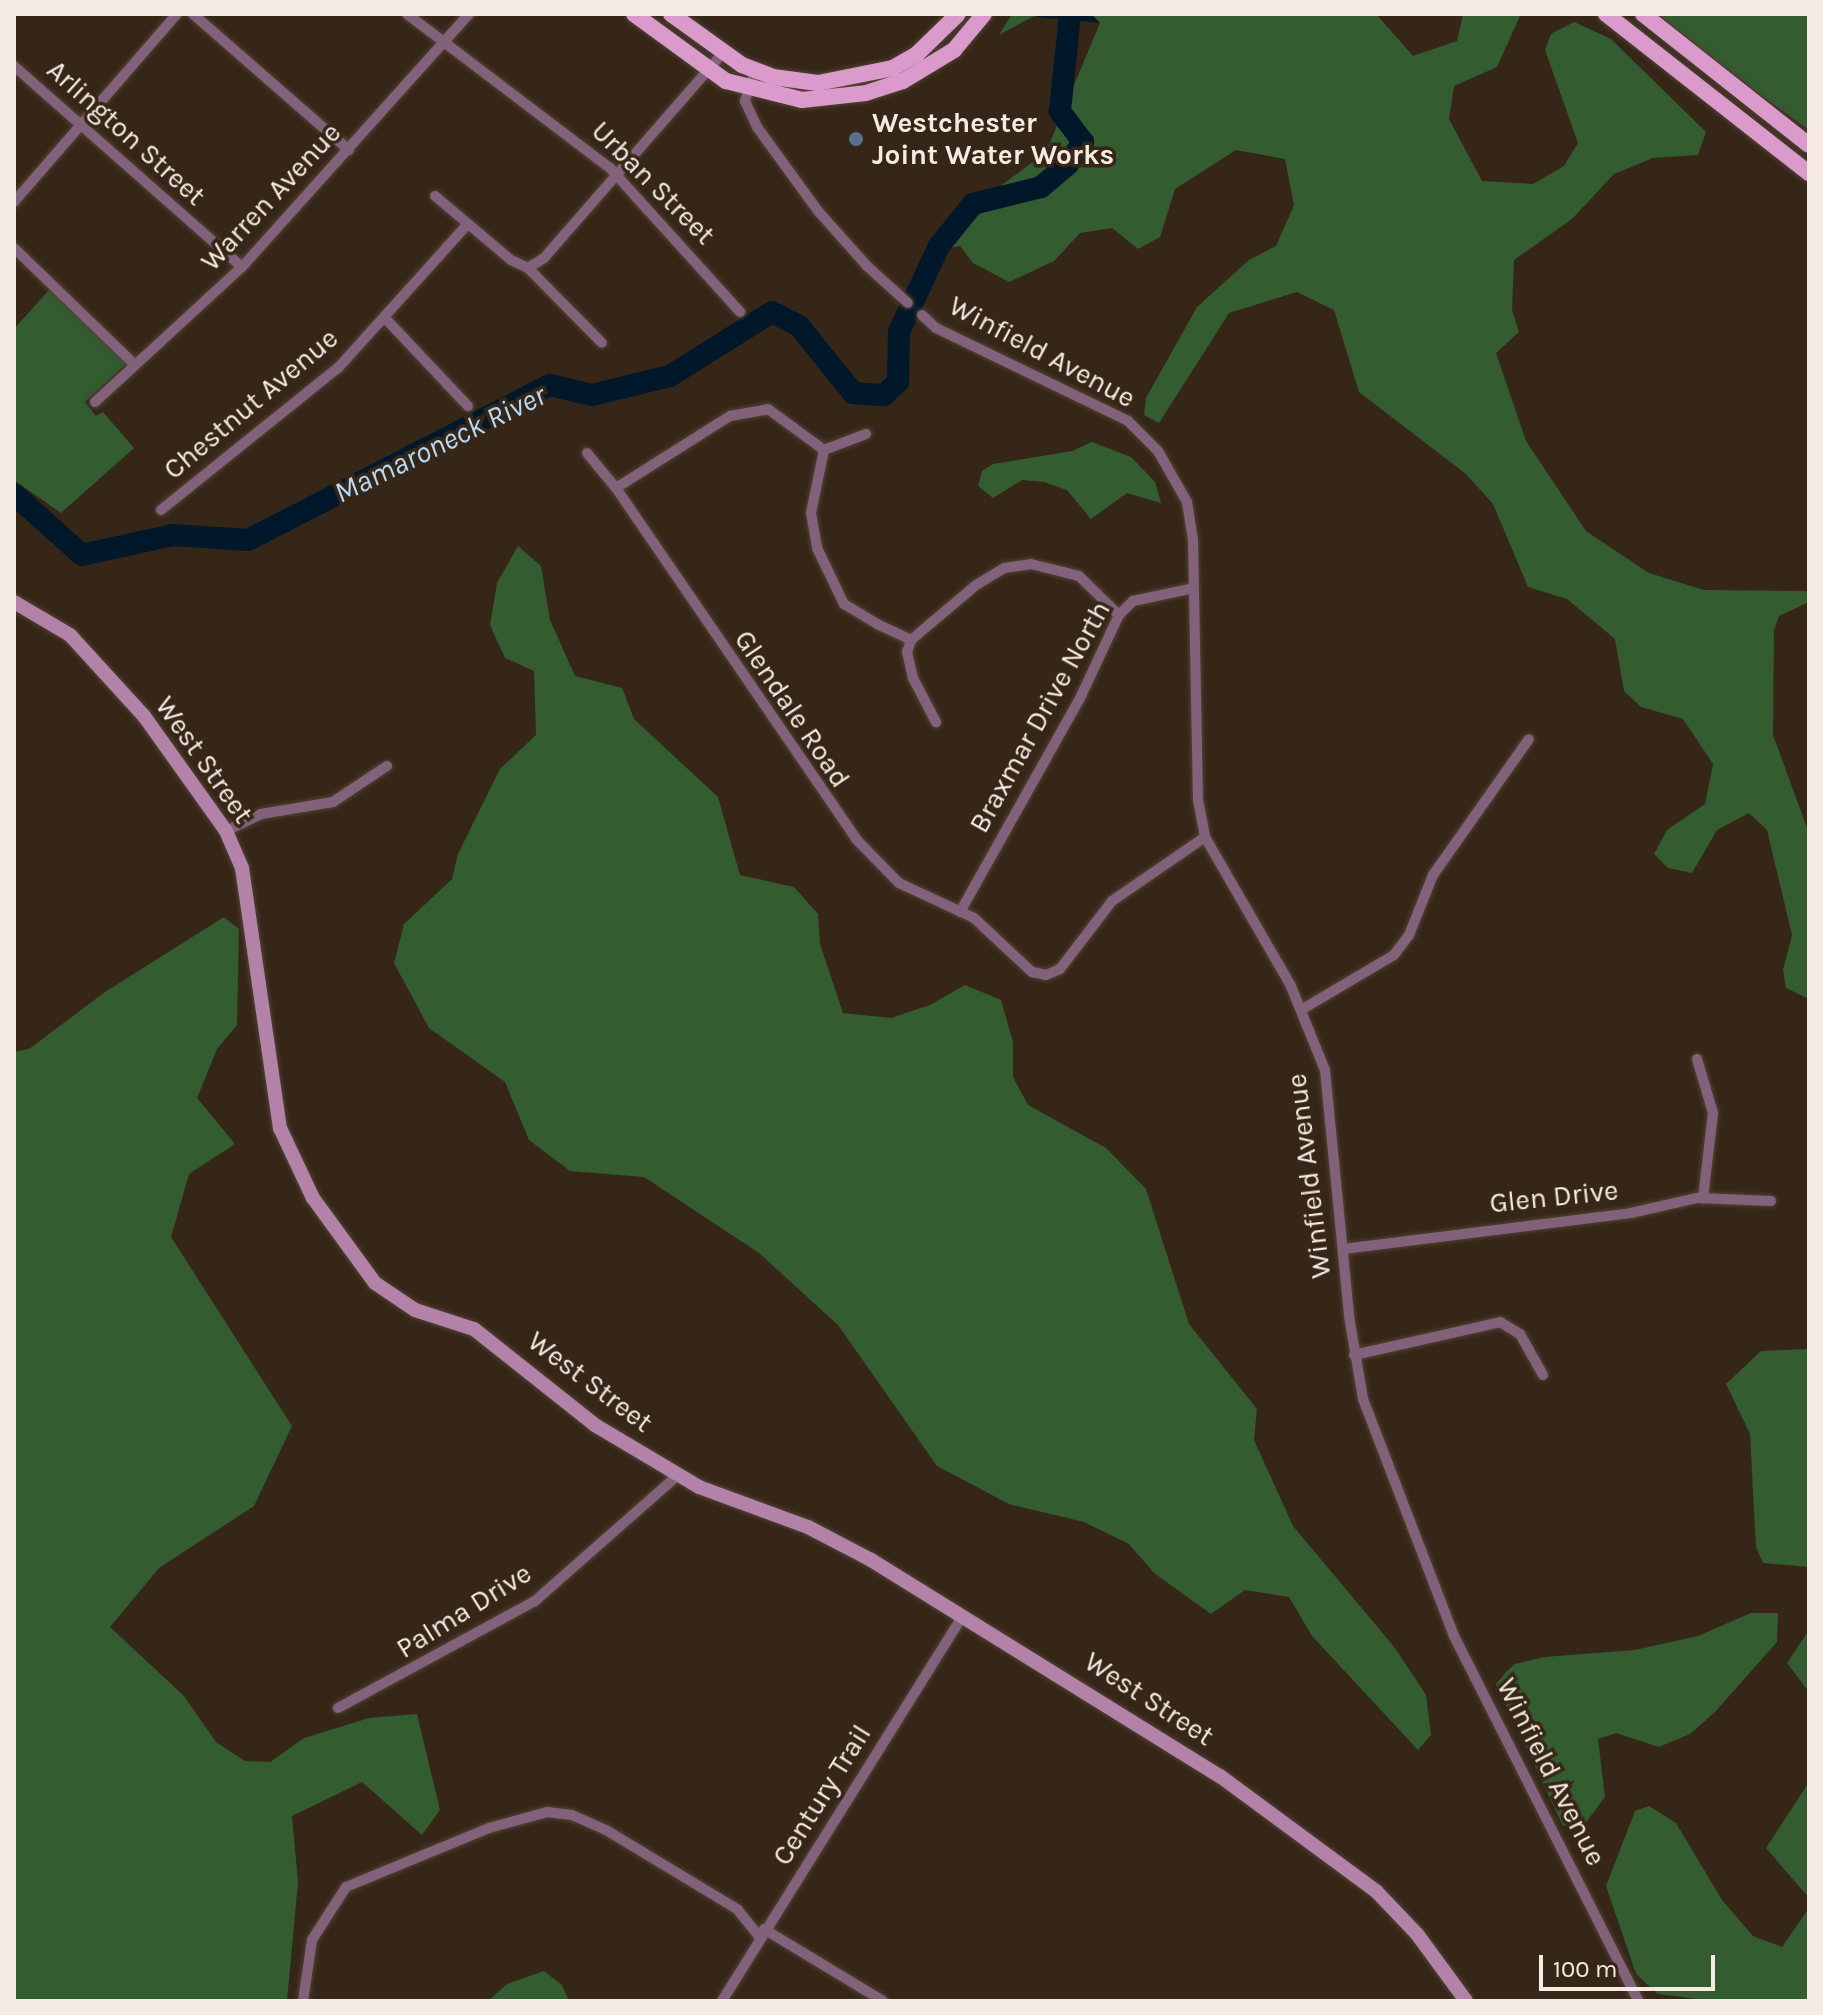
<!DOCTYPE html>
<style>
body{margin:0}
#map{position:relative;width:1823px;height:2015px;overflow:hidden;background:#362618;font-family:Karla,sans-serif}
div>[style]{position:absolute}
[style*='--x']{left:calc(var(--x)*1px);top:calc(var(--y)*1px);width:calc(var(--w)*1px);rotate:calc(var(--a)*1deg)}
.green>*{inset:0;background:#335c30}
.water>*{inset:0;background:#001829}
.river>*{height:22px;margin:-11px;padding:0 11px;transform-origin:11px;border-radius:11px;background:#001829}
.roads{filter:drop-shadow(0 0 2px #514234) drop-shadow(0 0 2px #514234)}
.street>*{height:10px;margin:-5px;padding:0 5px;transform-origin:5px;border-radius:5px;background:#81627a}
.secondary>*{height:14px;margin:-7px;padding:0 7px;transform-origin:7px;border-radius:7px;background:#b382a8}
.primary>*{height:16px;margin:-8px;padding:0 8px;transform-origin:8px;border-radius:8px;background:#da9acb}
.dots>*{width:22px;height:22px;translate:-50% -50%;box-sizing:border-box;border:4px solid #362618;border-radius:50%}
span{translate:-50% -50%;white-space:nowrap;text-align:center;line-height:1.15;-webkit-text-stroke:7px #362618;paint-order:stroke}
.poi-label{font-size:28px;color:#f6ebe2;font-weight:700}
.left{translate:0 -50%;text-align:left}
.street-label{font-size:28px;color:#f6ebe2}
.water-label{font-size:30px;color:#b2daf8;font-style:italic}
.frame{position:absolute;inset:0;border:16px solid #f6ebe2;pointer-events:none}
.scale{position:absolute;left:1539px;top:1955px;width:176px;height:36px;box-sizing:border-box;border:4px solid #f6ebe2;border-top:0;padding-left:10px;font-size:24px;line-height:28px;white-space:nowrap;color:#f6ebe2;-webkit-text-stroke:6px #362618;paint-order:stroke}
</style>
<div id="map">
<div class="green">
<div style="clip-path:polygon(1012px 14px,1038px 14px,999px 35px)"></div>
<div style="clip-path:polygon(1091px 14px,1376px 14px,1413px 56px,1457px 41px,1463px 14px,1521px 14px,1497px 67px,1454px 86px,1449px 119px,1482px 181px,1533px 184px,1564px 166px,1578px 143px,1545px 50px,1551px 34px,1574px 22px,1611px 39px,1706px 132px,1698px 155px,1653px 158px,1614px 174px,1572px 219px,1514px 260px,1512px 310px,1519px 332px,1496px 353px,1526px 441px,1586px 531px,1649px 573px,1704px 590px,1809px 591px,1809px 602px,1779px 616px,1774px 630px,1773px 735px,1809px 833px,1809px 999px,1786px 988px,1783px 970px,1792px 935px,1767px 830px,1749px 813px,1717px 830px,1692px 873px,1668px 868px,1654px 854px,1667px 830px,1705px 804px,1713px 764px,1683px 719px,1641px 707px,1624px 691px,1615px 639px,1567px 599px,1528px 587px,1493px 504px,1466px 474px,1359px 392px,1334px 310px,1297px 292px,1229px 313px,1159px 423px,1144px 415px,1146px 398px,1197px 307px,1249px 260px,1276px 246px,1294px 205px,1285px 159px,1236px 150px,1175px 189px,1160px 237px,1138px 249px,1112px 228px,1080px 233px,1054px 261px,1009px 282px,973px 263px,960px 246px,927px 252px,931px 238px,1046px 152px,1100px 23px)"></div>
<div style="clip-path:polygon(1657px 14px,1809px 14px,1809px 130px,1762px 96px)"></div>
<div style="clip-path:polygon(50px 289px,127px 363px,85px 402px,96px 416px,103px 412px,134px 448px,61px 513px,14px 480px,14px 329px)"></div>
<div style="clip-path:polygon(1092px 442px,1131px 457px,1155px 482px,1161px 503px,1127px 493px,1091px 519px,1067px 490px,1044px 482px,1022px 480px,993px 498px,978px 486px,982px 471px,993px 464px,1072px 451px)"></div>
<div style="clip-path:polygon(518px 546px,541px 566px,550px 620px,575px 676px,622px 688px,634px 719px,718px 797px,740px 875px,794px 887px,818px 914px,820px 944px,843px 1013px,891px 1018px,930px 1005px,965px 985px,1001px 1000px,1013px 1042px,1013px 1077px,1028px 1105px,1106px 1148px,1146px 1189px,1189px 1324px,1257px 1409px,1254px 1440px,1293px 1526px,1395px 1648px,1426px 1695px,1431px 1735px,1418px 1750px,1312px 1636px,1289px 1597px,1245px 1590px,1211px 1614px,1154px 1573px,1129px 1544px,1084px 1522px,1009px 1504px,937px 1466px,838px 1325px,759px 1253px,644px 1177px,570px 1171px,529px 1140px,505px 1082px,429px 1028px,394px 963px,404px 924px,452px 879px,458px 854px,500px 769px,536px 735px,534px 671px,505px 658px,490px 625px,497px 583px)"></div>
<div style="clip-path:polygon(224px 917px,239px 929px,237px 1025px,217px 1049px,197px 1098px,235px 1144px,189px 1174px,171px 1237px,292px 1426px,254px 1506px,159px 1568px,110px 1627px,184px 1696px,216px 1742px,245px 1761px,270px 1762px,304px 1738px,369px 1718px,417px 1714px,440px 1810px,422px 1835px,362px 1782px,292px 1816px,298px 1882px,287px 2001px,14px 2001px,14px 1052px,29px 1049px,105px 992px)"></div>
<div style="clip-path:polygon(1809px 1349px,1809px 1567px,1763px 1563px,1756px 1547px,1750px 1434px,1726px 1384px,1761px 1351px)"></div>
<div style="clip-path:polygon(1751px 1613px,1778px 1613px,1777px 1642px,1715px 1712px,1690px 1734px,1659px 1747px,1616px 1733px,1598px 1739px,1605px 1797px,1584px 1825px,1563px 1826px,1496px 1684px,1507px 1671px,1515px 1664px,1544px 1657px,1635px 1650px,1698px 1636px)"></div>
<div style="clip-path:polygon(1809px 1630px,1809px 1692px,1787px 1663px)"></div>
<div style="clip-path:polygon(1809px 1782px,1809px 1898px,1766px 1848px)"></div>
<div style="clip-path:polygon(1649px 1806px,1676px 1823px,1722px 1900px,1753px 1936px,1782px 1947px,1809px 1908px,1809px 2001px,1715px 2001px,1658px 1994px,1636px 1974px,1606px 1886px,1635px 1811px)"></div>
<div style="clip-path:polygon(544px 1971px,562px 1985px,569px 2001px,488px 2001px,507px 1984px)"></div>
</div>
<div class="water">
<div style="clip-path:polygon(1038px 14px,1091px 14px,1100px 23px,1037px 17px)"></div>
</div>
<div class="river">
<div style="--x:14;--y:494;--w:91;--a:41.9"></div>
<div style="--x:82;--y:555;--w:93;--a:-12.4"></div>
<div style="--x:173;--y:535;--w:75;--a:3.8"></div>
<div style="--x:248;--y:540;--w:339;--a:-27.2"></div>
<div style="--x:550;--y:385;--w:43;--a:13.4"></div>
<div style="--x:592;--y:395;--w:80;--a:-13.7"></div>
<div style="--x:670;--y:376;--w:120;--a:-32.1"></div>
<div style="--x:772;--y:312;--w:30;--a:27"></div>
<div style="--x:799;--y:326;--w:86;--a:51.1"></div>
<div style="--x:853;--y:393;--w:31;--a:4"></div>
<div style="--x:884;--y:395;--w:19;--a:-43"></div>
<div style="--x:898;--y:382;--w:50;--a:-88.9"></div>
<div style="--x:899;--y:332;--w:95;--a:-65.1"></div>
<div style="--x:939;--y:246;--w:54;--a:-51"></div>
<div style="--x:973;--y:204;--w:70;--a:-14"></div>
<div style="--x:1041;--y:187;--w:35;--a:-40"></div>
<div style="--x:1068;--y:164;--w:27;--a:-56"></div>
<div style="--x:1083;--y:142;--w:39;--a:-127"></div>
<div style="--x:1060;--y:111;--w:98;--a:-84.1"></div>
</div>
<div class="roads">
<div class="street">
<div style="--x:193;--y:14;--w:207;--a:41.1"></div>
<div style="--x:407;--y:14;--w:255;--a:37.2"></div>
<div style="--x:610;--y:168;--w:194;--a:47.9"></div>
<div style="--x:14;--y:66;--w:304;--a:41.4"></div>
<div style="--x:755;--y:70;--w:33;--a:108"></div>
<div style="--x:745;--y:101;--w:29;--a:65"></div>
<div style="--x:757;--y:127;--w:104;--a:54"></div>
<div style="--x:818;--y:211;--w:74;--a:48.3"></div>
<div style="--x:867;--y:266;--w:55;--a:42.1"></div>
<div style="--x:435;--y:196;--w:99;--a:40.1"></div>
<div style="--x:511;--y:260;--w:19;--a:25"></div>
<div style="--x:528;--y:268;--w:105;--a:45.4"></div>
<div style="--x:14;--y:202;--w:249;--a:-49.1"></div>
<div style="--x:14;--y:248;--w:165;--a:44"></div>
<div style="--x:528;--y:268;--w:19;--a:-32"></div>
<div style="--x:544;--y:258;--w:272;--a:-48.9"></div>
<div style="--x:922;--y:315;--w:19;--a:43"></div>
<div style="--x:936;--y:328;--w:213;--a:25.8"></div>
<div style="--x:1128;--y:421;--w:42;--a:45"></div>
<div style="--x:1158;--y:451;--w:59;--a:60.4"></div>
<div style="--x:1187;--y:502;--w:38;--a:81"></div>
<div style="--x:1193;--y:540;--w:260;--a:88.9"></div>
<div style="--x:1198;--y:800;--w:38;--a:79"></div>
<div style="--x:1205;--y:837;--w:170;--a:60"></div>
<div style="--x:1290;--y:984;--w:93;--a:67.9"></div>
<div style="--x:1325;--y:1070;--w:247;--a:84.4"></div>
<div style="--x:1349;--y:1316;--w:84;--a:80.4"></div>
<div style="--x:1363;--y:1399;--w:254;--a:69"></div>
<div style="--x:1454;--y:1636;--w:409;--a:63.2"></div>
<div style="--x:385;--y:318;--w:121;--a:46.7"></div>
<div style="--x:95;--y:402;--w:200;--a:-42.6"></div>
<div style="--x:242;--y:267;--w:340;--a:-48.1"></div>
<div style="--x:824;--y:450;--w:45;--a:-20.9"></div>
<div style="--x:587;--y:453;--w:45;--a:50.4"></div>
<div style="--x:616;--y:488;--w:425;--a:55.6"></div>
<div style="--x:856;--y:839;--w:62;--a:45.7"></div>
<div style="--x:899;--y:883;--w:83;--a:25"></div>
<div style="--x:974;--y:918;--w:79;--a:43"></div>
<div style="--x:1032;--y:972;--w:14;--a:12"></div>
<div style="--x:1046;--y:975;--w:15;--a:-23"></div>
<div style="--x:1060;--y:969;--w:86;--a:-52.6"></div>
<div style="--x:1112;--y:901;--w:113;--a:-34.5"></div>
<div style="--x:616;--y:488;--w:135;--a:-32.3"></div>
<div style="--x:730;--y:416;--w:39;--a:-10"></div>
<div style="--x:768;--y:409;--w:69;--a:36.2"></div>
<div style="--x:824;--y:450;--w:64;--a:101.7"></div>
<div style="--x:811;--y:513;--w:36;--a:80"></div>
<div style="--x:817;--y:548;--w:62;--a:64.3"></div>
<div style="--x:844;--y:604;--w:39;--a:31"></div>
<div style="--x:877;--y:624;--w:38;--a:25"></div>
<div style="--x:911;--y:640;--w:85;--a:-40.2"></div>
<div style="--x:976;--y:585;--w:33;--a:-31"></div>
<div style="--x:1004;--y:568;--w:27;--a:-8"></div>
<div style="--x:1031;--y:564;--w:49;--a:14"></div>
<div style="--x:1079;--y:576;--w:56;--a:44.3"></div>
<div style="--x:161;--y:510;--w:228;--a:-38.8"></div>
<div style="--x:339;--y:367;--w:191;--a:-48"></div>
<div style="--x:911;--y:640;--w:13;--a:108"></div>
<div style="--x:907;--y:652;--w:27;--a:77"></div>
<div style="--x:913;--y:678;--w:50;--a:62.4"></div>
<div style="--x:226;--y:831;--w:39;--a:-26"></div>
<div style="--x:261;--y:814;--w:73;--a:-9.5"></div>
<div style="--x:333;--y:802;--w:65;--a:-33.7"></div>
<div style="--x:960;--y:912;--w:248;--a:-60.7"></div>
<div style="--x:1081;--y:696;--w:89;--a:-64.9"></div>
<div style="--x:1119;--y:615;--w:20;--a:-45"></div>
<div style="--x:1133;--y:601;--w:62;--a:-12"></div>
<div style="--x:1301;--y:1010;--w:108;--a:-30.6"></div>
<div style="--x:1394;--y:955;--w:25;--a:-53"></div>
<div style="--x:1409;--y:935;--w:65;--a:-68.2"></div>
<div style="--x:1433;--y:875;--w:166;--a:-54.8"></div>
<div style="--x:1697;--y:1059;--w:56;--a:73.5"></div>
<div style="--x:1713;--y:1113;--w:86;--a:96.7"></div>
<div style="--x:1343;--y:1249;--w:290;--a:-7.1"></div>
<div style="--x:1631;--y:1213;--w:68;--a:-12.8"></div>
<div style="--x:1697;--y:1198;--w:74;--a:2.3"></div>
<div style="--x:1354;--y:1355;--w:150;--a:-12.7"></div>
<div style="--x:1500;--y:1322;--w:23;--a:31"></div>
<div style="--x:1520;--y:1334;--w:47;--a:60.7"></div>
<div style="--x:338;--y:1708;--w:224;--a:-28.5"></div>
<div style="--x:535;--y:1601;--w:191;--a:-41.4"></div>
<div style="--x:764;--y:1929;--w:139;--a:31.2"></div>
<div style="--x:303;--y:2001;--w:62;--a:-81.6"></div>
<div style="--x:312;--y:1940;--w:63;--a:-57.3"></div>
<div style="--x:346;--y:1887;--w:155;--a:-22.4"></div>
<div style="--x:489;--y:1828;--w:60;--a:-15.4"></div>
<div style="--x:547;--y:1812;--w:25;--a:7"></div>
<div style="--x:572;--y:1815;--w:37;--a:24"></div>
<div style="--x:606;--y:1830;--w:153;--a:31.1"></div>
<div style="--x:737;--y:1909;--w:38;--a:51"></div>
<div style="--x:722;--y:2001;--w:455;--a:-58"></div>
</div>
<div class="secondary">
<div style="--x:14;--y:602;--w:65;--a:30.5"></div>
<div style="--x:70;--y:635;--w:110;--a:47.6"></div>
<div style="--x:144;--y:716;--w:141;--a:54.5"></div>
<div style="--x:226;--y:831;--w:40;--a:66.6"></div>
<div style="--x:242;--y:868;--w:263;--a:81.7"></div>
<div style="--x:280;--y:1128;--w:77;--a:64.8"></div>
<div style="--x:313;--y:1198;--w:105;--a:53.9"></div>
<div style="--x:375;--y:1283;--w:48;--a:34"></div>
<div style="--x:415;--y:1310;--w:62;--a:17.9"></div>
<div style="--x:474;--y:1329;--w:154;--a:38.4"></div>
<div style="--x:595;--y:1425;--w:121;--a:30.8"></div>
<div style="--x:699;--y:1487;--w:116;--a:20.2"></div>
<div style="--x:808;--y:1527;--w:71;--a:27.6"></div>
<div style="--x:871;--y:1560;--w:410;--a:31.8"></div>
<div style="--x:1220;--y:1776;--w:194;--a:36.4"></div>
<div style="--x:1376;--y:1891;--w:59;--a:46.4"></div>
<div style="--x:1417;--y:1934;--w:83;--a:53.8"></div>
</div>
<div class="primary">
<div style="--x:634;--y:14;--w:114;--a:36.1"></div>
<div style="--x:726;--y:81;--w:78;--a:14"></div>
<div style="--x:802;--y:100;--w:64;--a:-6.2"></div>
<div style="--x:866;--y:93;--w:39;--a:-18"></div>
<div style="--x:903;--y:81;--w:60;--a:-31.3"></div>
<div style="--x:954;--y:50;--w:47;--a:-50.2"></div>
<div style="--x:671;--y:14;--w:87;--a:35.7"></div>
<div style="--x:742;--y:65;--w:33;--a:21"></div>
<div style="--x:773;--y:77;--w:45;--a:7.6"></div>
<div style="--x:818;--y:83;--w:76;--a:-11.3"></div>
<div style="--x:893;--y:68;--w:28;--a:-30"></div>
<div style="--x:917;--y:54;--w:57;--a:-44.3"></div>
<div style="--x:1606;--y:14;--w:258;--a:38.1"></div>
<div style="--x:1643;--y:14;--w:211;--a:38.3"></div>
</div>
</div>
<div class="dots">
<div style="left:856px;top:139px;background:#5c6f8a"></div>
</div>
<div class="poi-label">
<span class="left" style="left:872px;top:139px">Westchester<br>Joint Water Works</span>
</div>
<div class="street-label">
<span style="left:126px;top:133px;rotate:42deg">Arlington Street</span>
<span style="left:653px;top:183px;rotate:45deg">Urban Street</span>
<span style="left:271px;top:197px;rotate:-47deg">Warren Avenue</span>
<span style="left:1042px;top:352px;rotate:28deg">Winfield Avenue</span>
<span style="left:251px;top:404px;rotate:-40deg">Chestnut Avenue</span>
<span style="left:792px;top:709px;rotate:56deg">Glendale Road</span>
<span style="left:1040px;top:717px;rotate:-61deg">Braxmar Drive North</span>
<span style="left:204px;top:760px;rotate:55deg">West Street</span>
<span style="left:1309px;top:1176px;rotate:-97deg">Winfield Avenue</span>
<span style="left:1554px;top:1197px;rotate:-6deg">Glen Drive</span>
<span style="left:590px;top:1382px;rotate:37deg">West Street</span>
<span style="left:464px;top:1611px;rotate:-32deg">Palma Drive</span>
<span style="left:1149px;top:1699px;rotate:33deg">West Street</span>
<span style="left:1551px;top:1772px;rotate:63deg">Winfield Avenue</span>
<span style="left:822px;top:1795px;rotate:-58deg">Century Trail</span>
</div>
<div class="water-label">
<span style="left:440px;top:444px;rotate:-26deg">Mamaroneck River</span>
</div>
<div class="frame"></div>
<div class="scale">100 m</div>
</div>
